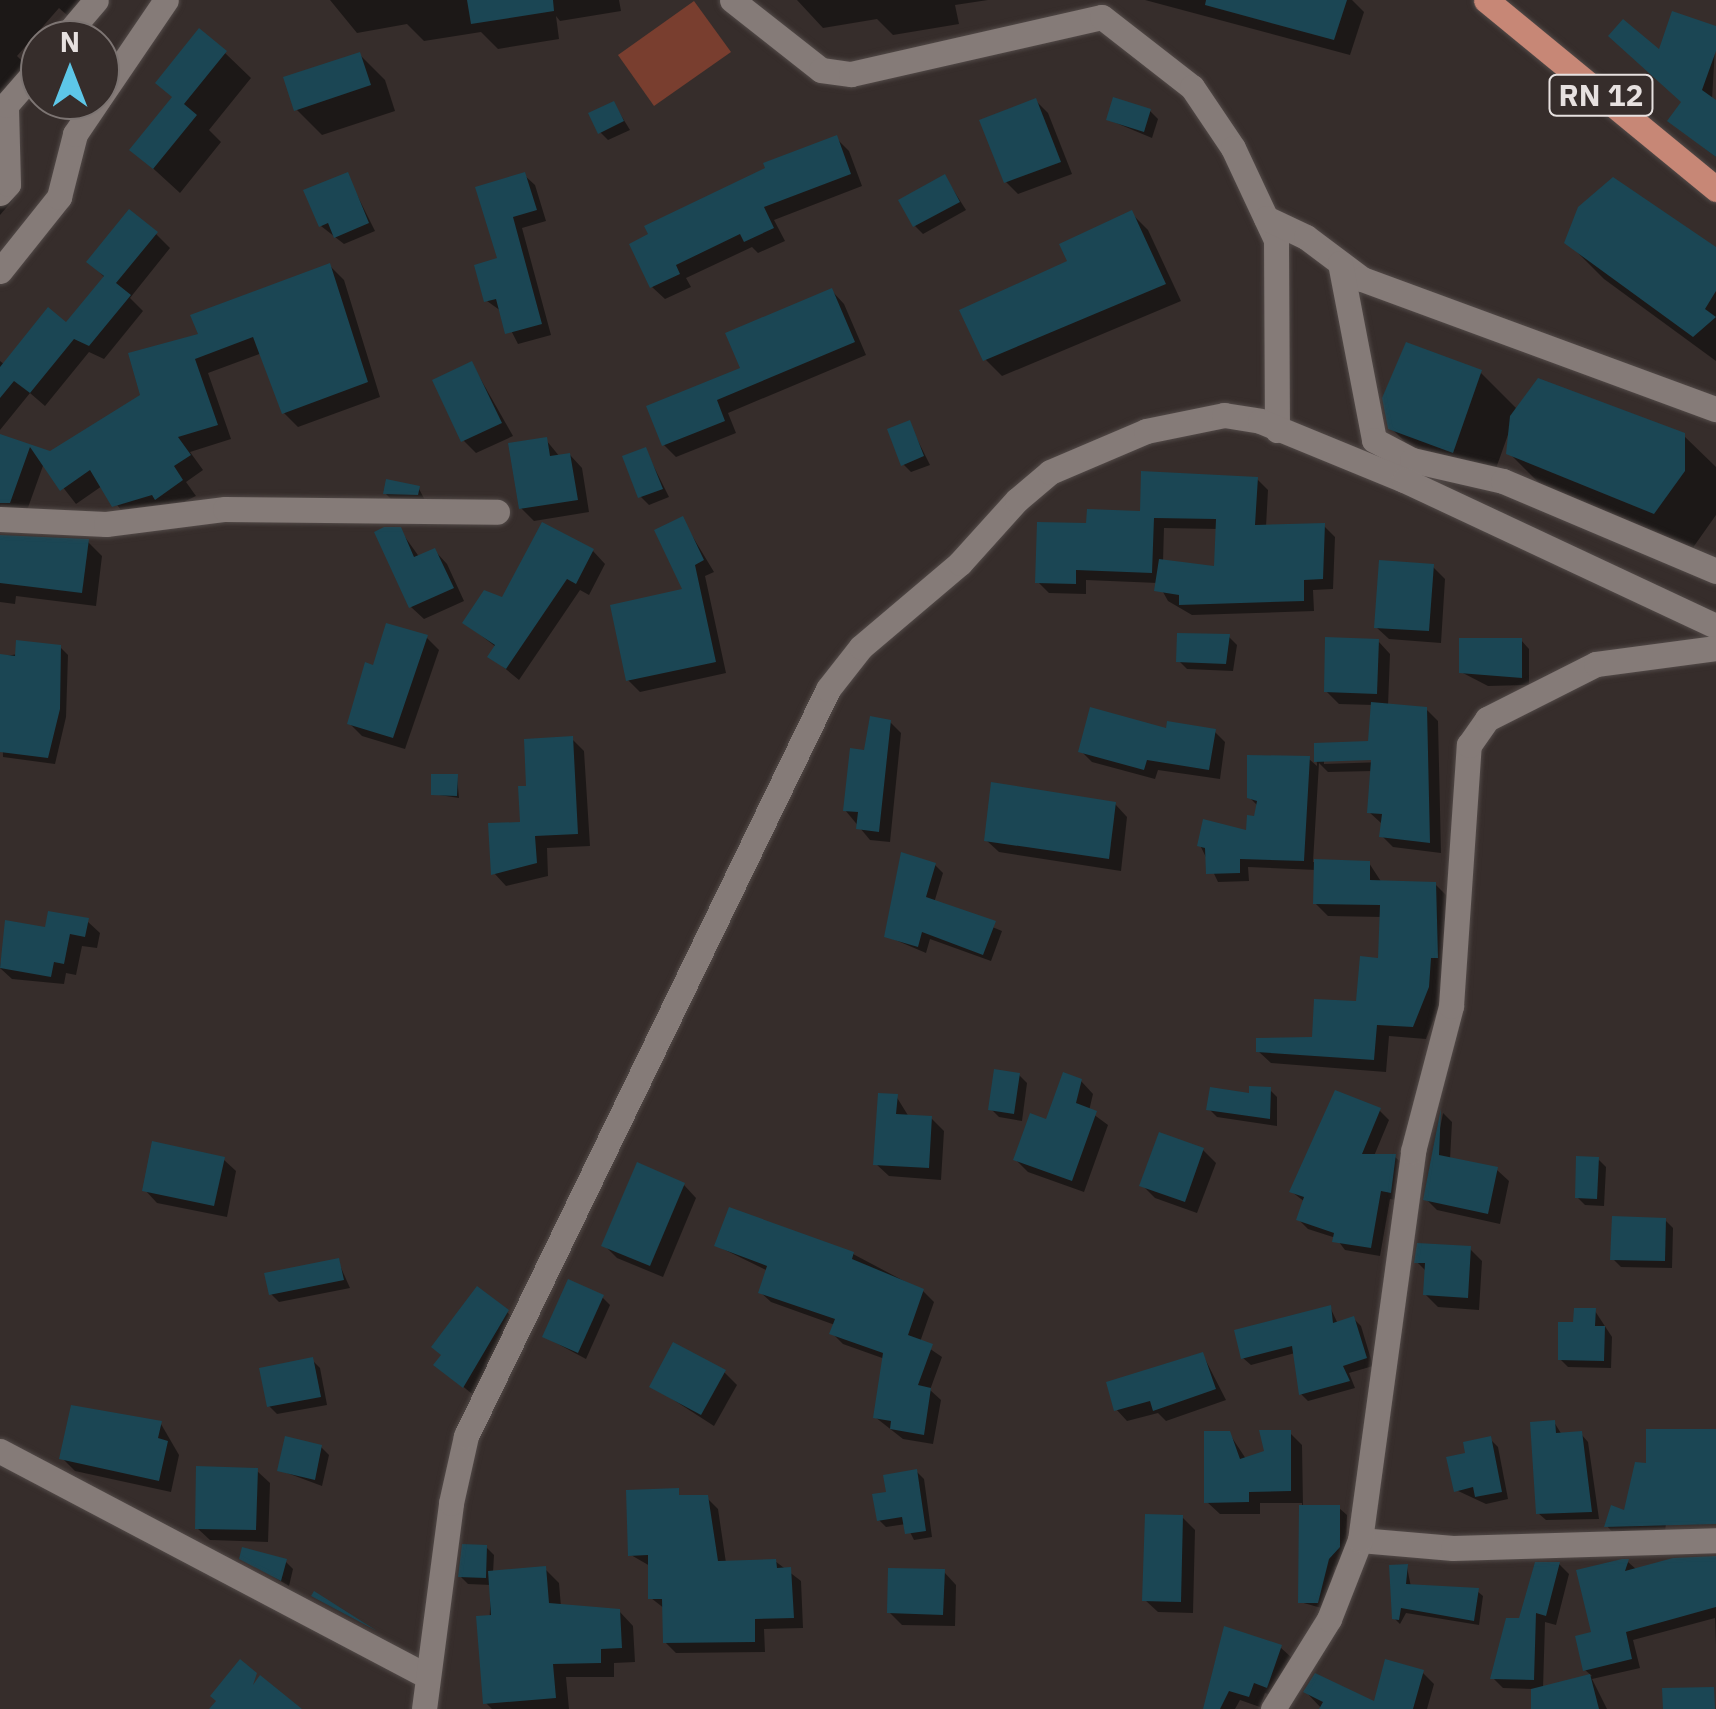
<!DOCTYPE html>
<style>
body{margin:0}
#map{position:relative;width:1716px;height:1709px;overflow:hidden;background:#362d2b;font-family:"IBM Plex Sans",sans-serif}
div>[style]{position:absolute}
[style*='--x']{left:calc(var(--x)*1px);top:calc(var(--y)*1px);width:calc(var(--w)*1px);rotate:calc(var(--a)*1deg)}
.green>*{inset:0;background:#793e2f}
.shadow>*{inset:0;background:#0007}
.building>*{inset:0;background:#1b4654}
.roads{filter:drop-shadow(0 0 2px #524a48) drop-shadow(0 0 2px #524a48)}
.minor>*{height:25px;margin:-12.5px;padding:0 12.5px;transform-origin:12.5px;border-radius:12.5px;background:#857b78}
.major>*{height:25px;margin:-12.5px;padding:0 12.5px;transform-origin:12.5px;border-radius:12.5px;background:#c78776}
span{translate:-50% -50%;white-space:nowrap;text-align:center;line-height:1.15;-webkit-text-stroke:9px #362d2b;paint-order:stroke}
.shield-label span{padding:2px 8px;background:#362d2b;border:2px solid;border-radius:8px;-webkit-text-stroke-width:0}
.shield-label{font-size:30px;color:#e7e1e0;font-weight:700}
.north{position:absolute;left:20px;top:20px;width:100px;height:100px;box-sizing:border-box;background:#362d2b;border:2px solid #7d7573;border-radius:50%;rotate:0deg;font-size:28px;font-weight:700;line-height:40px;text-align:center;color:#e7e1e0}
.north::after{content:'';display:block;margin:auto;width:35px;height:45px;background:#5dc7e8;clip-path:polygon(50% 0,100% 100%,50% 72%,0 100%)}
</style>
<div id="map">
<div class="green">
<div style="clip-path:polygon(694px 1px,731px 52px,654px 106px,618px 55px)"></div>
</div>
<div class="shadow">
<div style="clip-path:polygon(0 0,98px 0,77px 24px,59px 8px,17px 56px,33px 72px,0 109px)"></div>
<div style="clip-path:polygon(330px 0,619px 0,621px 11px,560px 21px,556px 16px,559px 39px,498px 49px,481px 32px,424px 41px,407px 24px,357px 33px)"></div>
<div style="clip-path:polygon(988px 0,955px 5px,959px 24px,893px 35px,877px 19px,823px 28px,797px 0)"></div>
<div style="clip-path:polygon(1145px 0,1352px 0,1364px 12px,1350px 55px)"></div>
<div style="clip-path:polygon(1716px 29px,1712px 100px,1716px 157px,1670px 121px,1684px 102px,1660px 54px)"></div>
<div style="clip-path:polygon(225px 53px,251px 78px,209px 130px,221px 142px,180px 193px,133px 150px,174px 99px)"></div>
<div style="clip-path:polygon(359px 54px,385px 80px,395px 111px,322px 135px,296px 109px)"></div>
<div style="clip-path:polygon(1036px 101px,1048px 113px,1072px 174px,1018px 194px,1006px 182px)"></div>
<div style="clip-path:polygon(614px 104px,630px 130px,608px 140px,600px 132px)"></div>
<div style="clip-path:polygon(1150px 111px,1158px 119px,1152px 138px,1109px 120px)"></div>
<div style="clip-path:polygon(836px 138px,849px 151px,862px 186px,774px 220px,785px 241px,758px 253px,752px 247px,686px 278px,691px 287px,665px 299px,652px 287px,768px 169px)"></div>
<div style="clip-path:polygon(347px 175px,375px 231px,344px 244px,321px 226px)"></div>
<div style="clip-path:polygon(524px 175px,535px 185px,546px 221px,522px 228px,551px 335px,518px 344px,501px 311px,487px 301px)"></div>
<div style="clip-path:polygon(945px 177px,966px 210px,923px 234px,915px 226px)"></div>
<div style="clip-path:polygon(0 188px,12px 201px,0 215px)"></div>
<div style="clip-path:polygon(1131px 213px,1148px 230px,1181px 301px,1002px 376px,985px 359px,1070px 262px)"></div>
<div style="clip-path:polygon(156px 234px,170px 248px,130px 298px,143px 311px,104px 359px,89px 352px,45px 406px,30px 393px,0 430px,0 361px,5px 365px,67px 326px,105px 278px,90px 262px)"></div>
<div style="clip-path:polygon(1567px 242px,1716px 250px,1716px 361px,1604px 279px)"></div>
<div style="clip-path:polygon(330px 266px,344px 280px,380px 397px,298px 427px,284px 413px,262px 353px,208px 373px,231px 439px,190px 452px,203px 470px,186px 482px,196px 496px,153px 517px,129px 520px,102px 486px,76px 504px,44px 463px,25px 516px,0 513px,0 437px,50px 454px,143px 396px,201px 336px)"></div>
<div style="clip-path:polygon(832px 291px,844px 304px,866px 355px,728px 413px,736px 433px,676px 457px,664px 445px)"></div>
<div style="clip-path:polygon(472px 364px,513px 436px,476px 453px,463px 440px)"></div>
<div style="clip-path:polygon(1480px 372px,1518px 410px,1683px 435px,1716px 467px,1716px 515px,1692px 549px,1546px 490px,1509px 453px,1509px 432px,1489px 488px,1428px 465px,1391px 428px)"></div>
<div style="clip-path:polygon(909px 423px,930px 465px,911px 472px,903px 464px)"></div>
<div style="clip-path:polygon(546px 440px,560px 457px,570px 455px,582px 468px,589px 512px,534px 521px,521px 508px)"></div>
<div style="clip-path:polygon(645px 449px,669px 497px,649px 505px,641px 497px)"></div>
<div style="clip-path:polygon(evenodd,1257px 479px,1268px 490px,1266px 527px,1324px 526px,1335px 537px,1333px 589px,1313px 590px,1314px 611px,1192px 615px,1168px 601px,1158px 583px,1086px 580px,1086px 594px,1049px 593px,1038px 582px,1088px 526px,1257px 479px,1164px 528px,1218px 529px,1217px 569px,1163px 562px,1164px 528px)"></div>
<div style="clip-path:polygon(419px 489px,426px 502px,393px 501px,386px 494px)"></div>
<div style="clip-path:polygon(682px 519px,714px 572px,705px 576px,726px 673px,640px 692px,628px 680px,686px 591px)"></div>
<div style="clip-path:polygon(400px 530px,420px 558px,435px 551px,447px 564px,464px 601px,424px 619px,411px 607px)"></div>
<div style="clip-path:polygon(88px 542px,102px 556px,96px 606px,16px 596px,15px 604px,0 602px,0 548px)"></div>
<div style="clip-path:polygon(593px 551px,605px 564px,589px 595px,580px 590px,519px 680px,490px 656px,496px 647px,465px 623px)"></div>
<div style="clip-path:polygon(1432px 566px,1445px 579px,1441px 643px,1389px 639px,1376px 627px)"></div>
<div style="clip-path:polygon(426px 637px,439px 650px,405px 749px,362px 736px,349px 723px,375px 668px)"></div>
<div style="clip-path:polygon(1229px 637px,1237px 645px,1233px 671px,1187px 669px,1179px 661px)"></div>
<div style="clip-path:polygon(1521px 640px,1529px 649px,1529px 685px,1488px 686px,1461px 672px)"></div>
<div style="clip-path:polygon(evenodd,1378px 641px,1390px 654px,1388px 706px,1426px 709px,1438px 721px,1441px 853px,1393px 847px,1382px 836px,1381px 823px,1369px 812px,1373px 771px,1328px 772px,1319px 763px,1313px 862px,1369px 863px,1382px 883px,1435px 884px,1448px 897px,1441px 1001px,1426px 1039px,1389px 1036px,1386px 1072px,1271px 1063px,1258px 1051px,1314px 1039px,1359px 1004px,1380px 960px,1382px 917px,1328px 916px,1315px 903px,1316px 870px,1248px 867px,1249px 881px,1218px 882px,1200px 845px,1249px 833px,1258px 806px,1249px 797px,1309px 759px,1317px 766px,1316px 745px,1370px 744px,1373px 705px,1339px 704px,1326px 691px,1378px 641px,1383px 757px,1384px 762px,1324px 764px,1324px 759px,1383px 757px)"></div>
<div style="clip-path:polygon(60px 647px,68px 655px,66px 717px,55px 764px,3px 757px,0 657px)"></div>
<div style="clip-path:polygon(890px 722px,901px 733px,890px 842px,870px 840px,845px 810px,866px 753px)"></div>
<div style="clip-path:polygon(1168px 731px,1214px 731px,1225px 742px,1220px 779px,1158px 770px,1155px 779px,1092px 762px,1081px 751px)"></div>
<div style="clip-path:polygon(572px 739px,584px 751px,590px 846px,547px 848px,548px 876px,506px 886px,494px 873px,522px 824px,529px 788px)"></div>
<div style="clip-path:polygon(457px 777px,459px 798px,433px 794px)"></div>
<div style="clip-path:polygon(1115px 804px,1127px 817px,1121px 871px,999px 852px,986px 840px)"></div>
<div style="clip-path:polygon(935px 865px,943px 873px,934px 903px,1002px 931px,991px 961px,930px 939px,926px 953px,886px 936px)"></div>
<div style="clip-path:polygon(87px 921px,100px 933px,97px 948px,82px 946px,76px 975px,66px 973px,64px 984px,12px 979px,0 968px,7px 923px,47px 930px)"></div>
<div style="clip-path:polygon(1019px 1075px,1027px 1083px,1022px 1121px,999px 1117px,991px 1109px)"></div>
<div style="clip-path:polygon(1081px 1081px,1093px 1094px,1089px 1111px,1108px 1125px,1084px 1192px,1028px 1172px,1016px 1160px)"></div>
<div style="clip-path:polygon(1269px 1089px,1277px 1097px,1277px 1126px,1217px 1117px,1209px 1109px)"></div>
<div style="clip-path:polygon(896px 1096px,909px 1117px,931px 1118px,944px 1131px,941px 1180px,889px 1176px,876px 1164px)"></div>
<div style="clip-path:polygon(1379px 1110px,1389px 1120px,1374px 1156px,1395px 1157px,1405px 1166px,1400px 1201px,1390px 1199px,1380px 1256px,1345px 1250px,1336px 1238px,1308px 1229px,1299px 1220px,1305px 1202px,1292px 1192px)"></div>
<div style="clip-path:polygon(1443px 1113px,1452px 1122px,1450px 1160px,1497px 1170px,1509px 1181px,1500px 1224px,1437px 1210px,1426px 1199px)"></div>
<div style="clip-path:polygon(1203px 1150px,1216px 1163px,1197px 1213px,1155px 1198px,1142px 1185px)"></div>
<div style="clip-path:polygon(223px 1159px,236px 1171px,227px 1217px,157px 1203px,145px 1190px)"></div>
<div style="clip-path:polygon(1598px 1159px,1606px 1167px,1604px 1206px,1585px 1205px,1577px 1197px)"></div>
<div style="clip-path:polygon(684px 1185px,696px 1198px,663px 1277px,617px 1258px,604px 1245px)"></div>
<div style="clip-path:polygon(1665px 1220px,1673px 1228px,1672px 1268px,1621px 1267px,1613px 1259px)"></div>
<div style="clip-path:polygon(717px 1246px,853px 1254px,923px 1291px,934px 1302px,920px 1342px,942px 1357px,930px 1390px,941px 1400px,933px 1444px,903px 1439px,875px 1417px,885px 1359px,843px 1344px,832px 1333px,835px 1325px,771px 1302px,760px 1292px,768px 1271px)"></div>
<div style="clip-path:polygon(1470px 1249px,1482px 1261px,1479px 1310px,1438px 1307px,1425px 1294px,1427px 1272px,1417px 1262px)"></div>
<div style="clip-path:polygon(338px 1261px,350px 1288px,279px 1302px,271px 1294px)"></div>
<div style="clip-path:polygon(602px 1297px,610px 1305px,586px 1359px,545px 1337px)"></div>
<div style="clip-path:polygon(1330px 1307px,1338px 1324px,1354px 1319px,1361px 1326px,1373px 1366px,1349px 1373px,1355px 1388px,1308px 1401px,1301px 1394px,1295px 1353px,1251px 1365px,1243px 1358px)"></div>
<div style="clip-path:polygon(1595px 1311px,1612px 1337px,1611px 1368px,1568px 1367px,1560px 1359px)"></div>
<div style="clip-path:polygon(507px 1312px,520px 1325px,477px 1398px,437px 1365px)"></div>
<div style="clip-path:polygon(1203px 1355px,1226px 1400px,1166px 1421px,1158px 1413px,1127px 1421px,1116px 1409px)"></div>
<div style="clip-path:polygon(312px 1360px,320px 1368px,327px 1405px,277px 1414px,269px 1406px)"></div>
<div style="clip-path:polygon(724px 1372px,737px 1385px,714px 1426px,652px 1386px)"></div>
<div style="clip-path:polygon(1554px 1422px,1562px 1435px,1581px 1434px,1588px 1442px,1599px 1519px,1546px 1520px,1538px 1513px)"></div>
<div style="clip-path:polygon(161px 1424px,179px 1455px,171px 1492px,75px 1471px,62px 1458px)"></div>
<div style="clip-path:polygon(1229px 1433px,1246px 1459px,1267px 1453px,1290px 1433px,1302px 1445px,1303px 1507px,1339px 1508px,1347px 1515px,1346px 1555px,1335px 1567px,1325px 1609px,1300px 1602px,1302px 1503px,1260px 1503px,1260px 1514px,1220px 1514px,1207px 1502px)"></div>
<div style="clip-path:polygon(1716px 1435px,1716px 1523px,1667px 1517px,1665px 1531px,1614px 1534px,1607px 1526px)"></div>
<div style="clip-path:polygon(1490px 1439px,1498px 1447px,1508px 1499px,1486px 1504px,1456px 1490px,1468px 1455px)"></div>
<div style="clip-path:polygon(321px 1447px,329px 1455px,322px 1486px,279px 1470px)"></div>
<div style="clip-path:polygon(257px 1471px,270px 1483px,268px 1542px,210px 1540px,197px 1528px)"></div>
<div style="clip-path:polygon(917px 1472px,924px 1479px,932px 1537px,914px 1540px,906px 1524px,886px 1527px,879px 1520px,889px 1494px)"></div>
<div style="clip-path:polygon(707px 1498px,718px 1509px,726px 1563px,775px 1561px,801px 1581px,803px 1628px,764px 1629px,765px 1652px,676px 1653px,665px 1642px,665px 1609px,651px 1598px,650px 1566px,631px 1555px)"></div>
<div style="clip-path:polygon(1182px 1517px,1195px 1530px,1193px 1613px,1158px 1612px,1145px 1600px)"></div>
<div style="clip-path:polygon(486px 1547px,494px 1555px,493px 1573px,545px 1569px,559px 1583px,561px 1607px,619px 1611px,633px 1626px,635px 1662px,614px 1663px,614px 1677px,566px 1677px,569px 1709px,492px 1709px,486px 1703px,491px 1585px,468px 1584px,460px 1576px)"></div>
<div style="clip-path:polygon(242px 1558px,285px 1561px,293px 1569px,289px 1586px)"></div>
<div style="clip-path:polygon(1716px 1559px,1716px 1645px,1715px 1618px,1633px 1640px,1640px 1668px,1592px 1679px,1607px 1709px,1533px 1709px,1534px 1689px,1503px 1688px,1493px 1678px,1559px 1564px,1569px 1574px,1556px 1625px,1545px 1622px,1543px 1689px,1592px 1676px,1585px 1670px,1594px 1634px,1628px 1562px,1637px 1570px)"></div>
<div style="clip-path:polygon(1407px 1567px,1411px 1587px,1477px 1591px,1483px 1596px,1479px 1625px,1406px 1613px,1400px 1624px,1394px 1618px)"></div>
<div style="clip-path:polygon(944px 1572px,956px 1585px,955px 1626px,902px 1625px,889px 1612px)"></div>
<div style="clip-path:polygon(1225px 1629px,1280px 1647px,1292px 1658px,1278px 1697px,1265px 1693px,1260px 1707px,1240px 1700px,1235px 1709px,1205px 1709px)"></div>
<div style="clip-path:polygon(1422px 1672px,1434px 1684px,1427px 1709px,1322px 1709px,1306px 1692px,1375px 1705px)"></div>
</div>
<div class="building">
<div style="clip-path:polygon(467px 0,553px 0,554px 11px,471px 24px)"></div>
<div style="clip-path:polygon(1206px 0,1347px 0,1334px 40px,1205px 5px)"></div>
<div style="clip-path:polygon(1672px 11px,1716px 26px,1716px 51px,1702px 90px,1716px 100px,1716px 157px,1667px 121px,1681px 102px,1608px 36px,1623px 19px,1659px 49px)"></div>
<div style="clip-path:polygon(199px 28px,227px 51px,184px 104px,197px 115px,153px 169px,129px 150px,172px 97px,155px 83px)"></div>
<div style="clip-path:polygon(360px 52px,371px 85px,294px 111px,283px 77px)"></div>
<div style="clip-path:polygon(1113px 97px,1151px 109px,1144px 132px,1106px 120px)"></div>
<div style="clip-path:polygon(1036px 98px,1061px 162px,1004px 183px,979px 120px)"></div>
<div style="clip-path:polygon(614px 101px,624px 121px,598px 134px,588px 113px)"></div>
<div style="clip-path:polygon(837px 135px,851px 174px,764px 207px,774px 228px,744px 242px,740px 234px,676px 265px,680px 274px,650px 288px,629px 244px,648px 234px,644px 226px,765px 168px,763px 163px)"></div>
<div style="clip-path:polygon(348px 172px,369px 223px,334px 238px,328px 223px,319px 227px,303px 190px)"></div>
<div style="clip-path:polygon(525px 172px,537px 210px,513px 217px,542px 324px,505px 334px,496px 299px,484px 302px,474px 265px,497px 258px,475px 187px)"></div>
<div style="clip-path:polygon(945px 174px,960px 202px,913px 227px,898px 200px)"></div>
<div style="clip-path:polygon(1613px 177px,1716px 247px,1716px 291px,1705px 309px,1716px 317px,1693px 337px,1564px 243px,1578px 207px)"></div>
<div style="clip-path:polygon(129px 209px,158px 232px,116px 283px,131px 295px,89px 346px,74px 339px,30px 393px,14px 381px,0 398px,0 367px,48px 307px,66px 322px,104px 276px,86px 262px)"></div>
<div style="clip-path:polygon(1132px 210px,1166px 284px,983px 361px,959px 310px,1067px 261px,1059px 244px)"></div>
<div style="clip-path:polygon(330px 263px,368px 382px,282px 414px,253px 337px,195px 359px,218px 425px,178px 437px,191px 455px,174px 466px,183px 480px,155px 500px,152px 495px,112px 507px,90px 470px,60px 491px,30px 447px,10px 503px,0 503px,0 434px,50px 451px,140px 395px,128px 353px,198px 334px,190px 315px)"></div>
<div style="clip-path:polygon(832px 288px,855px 342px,717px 400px,725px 421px,662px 446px,646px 406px,740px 368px,725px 333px)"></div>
<div style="clip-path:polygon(1406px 342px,1482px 370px,1453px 453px,1388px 429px,1382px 398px)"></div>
<div style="clip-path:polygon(472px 361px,502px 423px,461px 442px,432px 380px)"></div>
<div style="clip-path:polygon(1538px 378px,1685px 433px,1685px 471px,1654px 514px,1506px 454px,1510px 416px)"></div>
<div style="clip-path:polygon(910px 420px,924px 456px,901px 466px,887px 429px)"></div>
<div style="clip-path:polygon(547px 437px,550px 456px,570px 453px,578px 500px,519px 509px,508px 443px)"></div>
<div style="clip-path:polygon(646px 447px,663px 489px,638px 498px,622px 456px)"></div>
<div style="clip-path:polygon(1141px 471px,1258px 477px,1255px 525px,1325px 523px,1323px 579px,1304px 580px,1304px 601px,1179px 605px,1179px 595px,1154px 591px,1159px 559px,1214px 566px,1216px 519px,1154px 518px,1152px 573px,1076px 570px,1076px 584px,1035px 583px,1037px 522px,1086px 523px,1087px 509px,1140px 511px)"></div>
<div style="clip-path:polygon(386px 479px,420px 486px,418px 495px,383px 494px)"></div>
<div style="clip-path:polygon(683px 516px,704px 560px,695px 565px,716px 662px,626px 681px,610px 605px,682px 589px,654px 530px)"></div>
<div style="clip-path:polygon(542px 522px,594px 549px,576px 584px,567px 579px,506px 669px,487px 657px,495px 645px,462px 623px,484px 590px,502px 597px)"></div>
<div style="clip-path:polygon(384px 527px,401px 527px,414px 557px,435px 548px,454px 588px,409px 608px,374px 532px)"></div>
<div style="clip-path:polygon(0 535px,89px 539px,82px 593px,0 583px)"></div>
<div style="clip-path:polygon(1379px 560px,1434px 564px,1429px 631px,1374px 628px)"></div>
<div style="clip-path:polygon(386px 623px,428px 635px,393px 738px,347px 724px,365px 662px,373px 665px)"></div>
<div style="clip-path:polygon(1177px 633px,1230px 634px,1226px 664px,1176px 662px)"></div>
<div style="clip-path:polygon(1325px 637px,1379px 639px,1377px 694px,1324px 692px)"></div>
<div style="clip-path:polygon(1459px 638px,1522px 638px,1522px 678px,1459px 673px)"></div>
<div style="clip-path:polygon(16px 640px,61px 645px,60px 709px,48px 758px,0 752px,0 654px,15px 656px)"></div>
<div style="clip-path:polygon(1371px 702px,1427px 707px,1430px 843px,1379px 837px,1382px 814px,1367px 813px,1371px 760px,1314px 762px,1314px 743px,1368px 741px)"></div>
<div style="clip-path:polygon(1090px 707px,1166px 728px,1167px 721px,1216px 729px,1209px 770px,1147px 760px,1144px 770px,1078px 752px)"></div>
<div style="clip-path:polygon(870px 716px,891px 720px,879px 832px,856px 829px,858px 812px,843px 811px,850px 748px,864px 750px)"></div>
<div style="clip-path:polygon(573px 736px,578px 834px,535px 836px,537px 863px,491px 875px,488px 823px,520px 822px,518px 786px,526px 786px,524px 739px)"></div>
<div style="clip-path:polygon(1247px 755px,1310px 756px,1304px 861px,1240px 859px,1240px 873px,1206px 874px,1205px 848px,1197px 846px,1203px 819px,1246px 830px,1247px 815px,1254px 816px,1257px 801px,1247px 798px)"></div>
<div style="clip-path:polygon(431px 774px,458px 774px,457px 796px,431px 795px)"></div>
<div style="clip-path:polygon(991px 782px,1116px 802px,1109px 859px,984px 841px)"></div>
<div style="clip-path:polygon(901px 852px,936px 863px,926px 897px,996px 921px,983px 955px,922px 932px,918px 947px,884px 937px)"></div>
<div style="clip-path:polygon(1314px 859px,1370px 861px,1370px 880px,1436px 882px,1438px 958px,1431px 958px,1429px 987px,1413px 1027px,1377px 1025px,1374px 1060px,1256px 1052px,1256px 1038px,1312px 1037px,1314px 999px,1356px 1001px,1360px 956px,1378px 958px,1380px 905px,1313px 904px)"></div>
<div style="clip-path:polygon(48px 911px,89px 918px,85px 937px,70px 934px,64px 964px,54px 962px,51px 977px,0 968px,5px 920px,45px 927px)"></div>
<div style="clip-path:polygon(994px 1069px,1020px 1073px,1014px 1114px,988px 1110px)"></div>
<div style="clip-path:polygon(1063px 1072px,1082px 1079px,1076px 1103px,1097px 1111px,1072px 1181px,1013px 1160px,1030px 1113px,1046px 1119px)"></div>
<div style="clip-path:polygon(1249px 1086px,1271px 1087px,1270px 1119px,1206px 1110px,1210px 1087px,1249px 1093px)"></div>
<div style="clip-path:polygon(1335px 1090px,1381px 1108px,1362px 1154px,1396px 1154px,1391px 1193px,1381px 1191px,1371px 1248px,1332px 1242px,1334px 1233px,1296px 1220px,1304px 1197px,1289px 1192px)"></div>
<div style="clip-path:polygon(878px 1093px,898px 1094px,896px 1114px,932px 1116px,929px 1168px,873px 1165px)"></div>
<div style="clip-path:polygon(1441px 1108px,1439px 1155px,1498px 1167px,1488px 1214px,1423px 1200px)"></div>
<div style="clip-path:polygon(1159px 1132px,1204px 1148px,1185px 1202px,1139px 1186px)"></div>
<div style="clip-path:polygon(152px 1141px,225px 1157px,214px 1206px,142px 1191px)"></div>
<div style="clip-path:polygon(1576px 1156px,1599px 1157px,1597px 1199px,1575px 1198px)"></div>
<div style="clip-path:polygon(637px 1162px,685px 1183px,650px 1266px,601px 1246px)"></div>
<div style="clip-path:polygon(729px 1207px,854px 1252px,852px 1259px,924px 1289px,908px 1335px,933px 1344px,918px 1385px,931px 1388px,924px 1435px,890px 1429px,891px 1421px,873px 1418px,883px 1353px,829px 1334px,835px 1319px,758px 1293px,767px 1266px,714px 1246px)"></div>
<div style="clip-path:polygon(1612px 1216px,1666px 1218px,1665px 1261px,1610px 1260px)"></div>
<div style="clip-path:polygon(1417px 1243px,1471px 1246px,1468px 1298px,1423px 1295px,1425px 1263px,1414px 1263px)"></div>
<div style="clip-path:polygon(339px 1258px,344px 1280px,269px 1295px,264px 1273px)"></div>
<div style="clip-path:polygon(568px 1279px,604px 1295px,578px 1353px,542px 1337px)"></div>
<div style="clip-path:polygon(477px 1286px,509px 1310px,463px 1388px,433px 1365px,441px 1355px,431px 1347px)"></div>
<div style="clip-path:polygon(1331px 1305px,1333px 1323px,1354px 1316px,1367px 1358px,1343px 1366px,1350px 1381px,1299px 1395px,1292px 1346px,1241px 1359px,1234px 1330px)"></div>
<div style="clip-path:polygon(1574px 1308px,1596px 1308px,1595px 1326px,1605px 1326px,1604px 1361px,1558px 1360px,1558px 1322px,1573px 1322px)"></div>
<div style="clip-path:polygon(673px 1342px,726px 1370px,701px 1415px,649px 1387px)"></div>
<div style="clip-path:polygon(1203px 1352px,1216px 1389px,1153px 1411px,1150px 1401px,1114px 1411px,1106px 1382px)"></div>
<div style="clip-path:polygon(313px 1357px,321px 1397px,267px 1407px,259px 1368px)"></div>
<div style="clip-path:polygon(71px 1405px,162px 1421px,158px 1438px,168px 1441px,159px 1481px,59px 1459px)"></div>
<div style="clip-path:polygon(1555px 1420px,1556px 1433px,1582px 1431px,1592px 1512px,1536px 1514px,1530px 1422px)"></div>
<div style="clip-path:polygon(1646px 1429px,1716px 1429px,1716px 1524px,1604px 1527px,1611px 1505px,1624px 1510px,1635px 1462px,1646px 1463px)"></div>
<div style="clip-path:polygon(1259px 1430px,1291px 1430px,1291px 1491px,1249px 1492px,1249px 1502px,1204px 1503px,1204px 1431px,1230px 1431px,1240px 1459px,1264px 1451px)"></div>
<div style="clip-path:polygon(285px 1436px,322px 1445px,315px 1480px,277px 1471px)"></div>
<div style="clip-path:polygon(1491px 1436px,1502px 1492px,1475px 1497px,1473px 1487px,1454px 1492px,1446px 1457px,1465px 1453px,1463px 1442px)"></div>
<div style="clip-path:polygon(196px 1466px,258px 1468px,256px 1530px,195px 1529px)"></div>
<div style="clip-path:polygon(917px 1469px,926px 1531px,905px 1534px,902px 1517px,877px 1521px,872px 1494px,886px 1492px,883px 1475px)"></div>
<div style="clip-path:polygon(679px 1488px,679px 1495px,708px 1495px,718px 1561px,776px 1559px,777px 1568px,791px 1567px,794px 1618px,755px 1619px,755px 1642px,663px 1643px,662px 1599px,648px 1599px,648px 1555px,628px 1556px,626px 1490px)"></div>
<div style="clip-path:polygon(1299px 1505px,1340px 1505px,1340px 1547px,1329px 1559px,1318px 1603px,1298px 1603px)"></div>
<div style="clip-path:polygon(1145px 1514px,1183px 1515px,1181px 1602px,1142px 1601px)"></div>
<div style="clip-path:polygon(462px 1544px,487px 1545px,486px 1578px,458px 1577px)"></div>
<div style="clip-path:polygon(242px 1547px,287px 1559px,281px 1581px,239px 1559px)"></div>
<div style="clip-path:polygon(1716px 1556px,1716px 1607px,1626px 1632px,1632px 1659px,1583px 1671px,1575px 1636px,1591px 1632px,1576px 1570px,1622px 1559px,1629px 1559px,1625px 1571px,1673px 1558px)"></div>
<div style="clip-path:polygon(1535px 1562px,1560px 1562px,1546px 1616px,1536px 1613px,1534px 1680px,1490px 1679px,1506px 1618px,1519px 1618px)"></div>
<div style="clip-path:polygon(1408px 1564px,1406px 1584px,1479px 1588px,1474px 1621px,1401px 1608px,1399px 1620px,1392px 1619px,1389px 1565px)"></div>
<div style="clip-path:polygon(546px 1566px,549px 1603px,620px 1609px,622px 1648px,601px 1649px,601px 1663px,553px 1664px,556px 1698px,483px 1704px,476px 1616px,491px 1615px,488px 1571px)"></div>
<div style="clip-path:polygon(888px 1568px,945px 1569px,943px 1615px,887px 1613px)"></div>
<div style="clip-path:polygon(314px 1591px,377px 1631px,311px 1596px)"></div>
<div style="clip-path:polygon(1224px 1626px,1282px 1645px,1267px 1688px,1254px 1683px,1249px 1697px,1229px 1691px,1220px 1709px,1203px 1709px)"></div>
<div style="clip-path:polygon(240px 1659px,257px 1673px,253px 1685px,260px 1675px,302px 1709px,209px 1709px,216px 1701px,210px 1696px)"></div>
<div style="clip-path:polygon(1385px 1659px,1424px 1670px,1413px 1709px,1319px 1709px,1323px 1702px,1303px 1692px,1315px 1673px,1374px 1701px)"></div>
<div style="clip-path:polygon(1590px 1674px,1599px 1709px,1531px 1709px,1531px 1689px)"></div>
<div style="clip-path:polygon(1714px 1687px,1715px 1709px,1663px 1709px,1662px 1688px)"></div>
</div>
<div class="roads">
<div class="minor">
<div style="--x:732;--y:0;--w:113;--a:38.2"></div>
<div style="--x:821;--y:70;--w:30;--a:8"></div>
<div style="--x:851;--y:74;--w:257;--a:-12.8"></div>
<div style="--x:1102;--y:17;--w:114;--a:37.9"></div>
<div style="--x:1192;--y:87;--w:73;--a:56.1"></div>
<div style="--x:1233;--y:148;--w:102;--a:64.9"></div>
<div style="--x:1276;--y:240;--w:190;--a:89.7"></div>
<div style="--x:62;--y:40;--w:52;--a:-49.6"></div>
<div style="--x:100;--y:97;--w:117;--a:-55.8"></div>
<div style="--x:0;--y:193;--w:12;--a:-48"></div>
<div style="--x:8;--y:184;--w:79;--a:-91.5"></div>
<div style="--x:6;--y:105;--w:52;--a:-48.9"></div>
<div style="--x:1266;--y:218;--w:44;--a:25.4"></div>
<div style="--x:1306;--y:237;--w:70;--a:36.9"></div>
<div style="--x:1362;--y:279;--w:377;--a:20.2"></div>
<div style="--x:1340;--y:263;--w:180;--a:79.1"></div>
<div style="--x:1374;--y:440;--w:43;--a:27.8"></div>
<div style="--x:1412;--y:460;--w:93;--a:13"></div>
<div style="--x:1503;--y:481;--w:231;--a:22.9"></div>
<div style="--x:0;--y:271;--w:95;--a:-51.4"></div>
<div style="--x:59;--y:197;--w:65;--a:-75.7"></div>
<div style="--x:75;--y:134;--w:41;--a:-55.9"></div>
<div style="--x:0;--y:519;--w:106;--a:2.7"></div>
<div style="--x:106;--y:524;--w:120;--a:-7.2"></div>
<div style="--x:225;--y:509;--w:272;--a:0.6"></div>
<div style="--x:0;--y:1451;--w:483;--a:27.8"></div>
<div style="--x:1360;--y:1540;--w:93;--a:4.9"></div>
<div style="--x:1453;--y:1548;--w:263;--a:-1.7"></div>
<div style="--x:424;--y:1709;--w:208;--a:-82.5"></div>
<div style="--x:451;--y:1503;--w:69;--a:-77.4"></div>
<div style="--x:466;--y:1436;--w:830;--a:-64.14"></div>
<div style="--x:828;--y:689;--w:53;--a:-51.8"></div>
<div style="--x:861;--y:647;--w:130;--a:-40.3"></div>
<div style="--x:960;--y:563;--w:85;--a:-47.9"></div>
<div style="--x:1017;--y:500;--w:43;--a:-40.3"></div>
<div style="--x:1050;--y:472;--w:104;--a:-23.1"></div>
<div style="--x:1146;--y:431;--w:80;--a:-11.6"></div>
<div style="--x:1224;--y:415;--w:36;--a:9"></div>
<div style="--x:1260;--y:421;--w:156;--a:22.3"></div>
<div style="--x:1404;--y:480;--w:344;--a:25.1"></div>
<div style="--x:1273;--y:1709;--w:106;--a:-58.1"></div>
<div style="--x:1329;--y:1619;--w:85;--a:-68.6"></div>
<div style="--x:1360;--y:1540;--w:393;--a:-82.2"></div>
<div style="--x:1413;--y:1151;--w:150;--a:-75.3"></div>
<div style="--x:1451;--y:1006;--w:262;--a:-86.1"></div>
<div style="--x:1469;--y:745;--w:32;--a:-55"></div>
<div style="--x:1487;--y:719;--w:122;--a:-26.8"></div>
<div style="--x:1596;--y:664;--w:121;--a:-7.6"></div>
</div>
<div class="major">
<div style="--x:1486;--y:0;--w:298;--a:39.4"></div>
</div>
</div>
<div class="shield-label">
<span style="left:1601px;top:95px">RN 12</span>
</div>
<div class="north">N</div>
</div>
